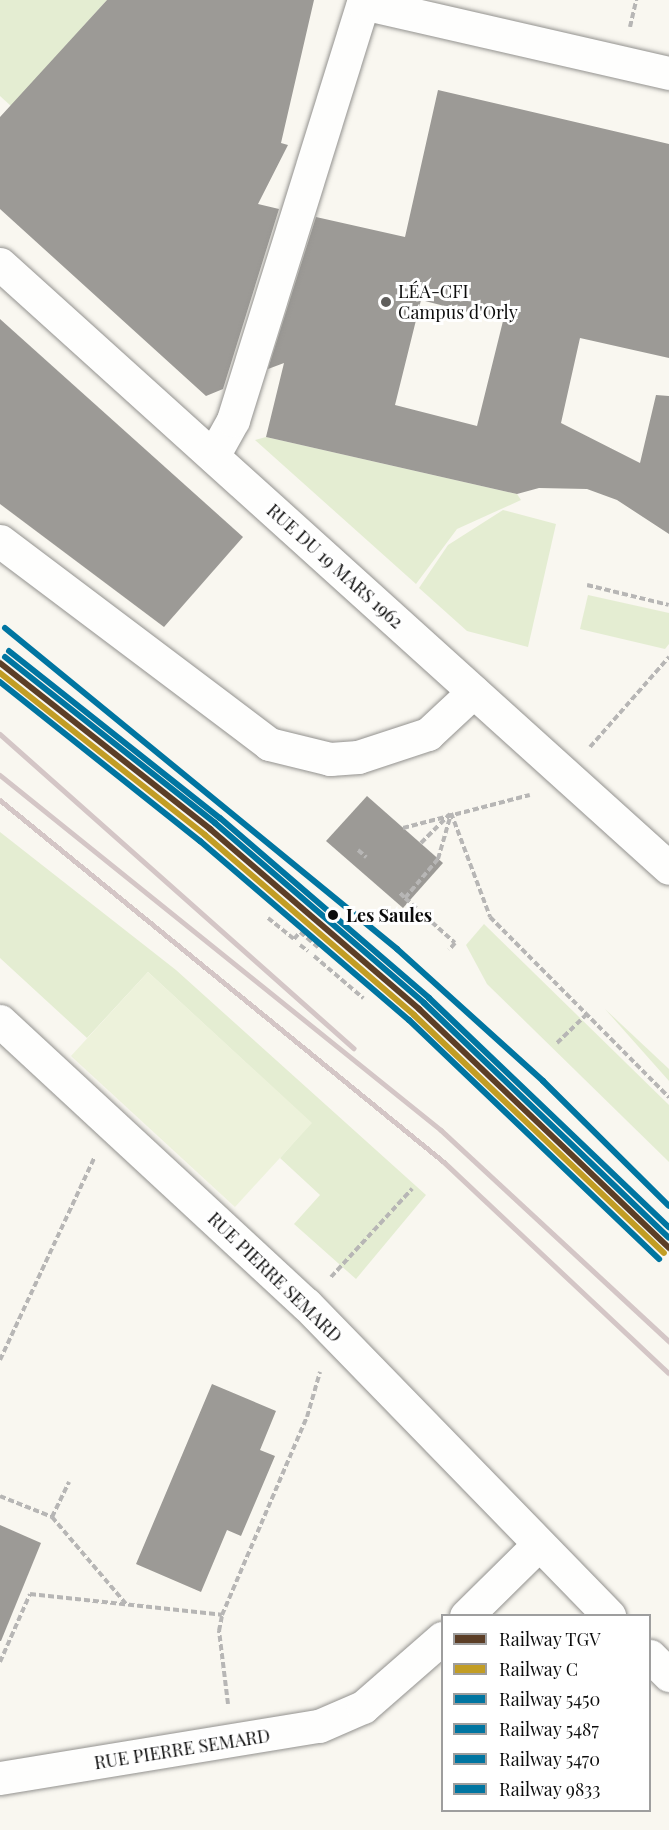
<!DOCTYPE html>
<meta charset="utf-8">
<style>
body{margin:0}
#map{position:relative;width:669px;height:1830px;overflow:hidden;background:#f9f7f0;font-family:"Playfair Display",serif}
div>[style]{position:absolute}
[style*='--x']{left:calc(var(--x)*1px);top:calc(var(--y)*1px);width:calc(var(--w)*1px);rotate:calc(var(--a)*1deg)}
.green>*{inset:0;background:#e4edd2}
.pitch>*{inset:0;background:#edf2db}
.building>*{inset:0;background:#9c9a96}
.path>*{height:4px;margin-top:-2px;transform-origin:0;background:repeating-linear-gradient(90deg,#b7b6b5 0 6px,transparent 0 9px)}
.roads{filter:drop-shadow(0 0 2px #93928f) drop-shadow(0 0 2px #93928f)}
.minor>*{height:33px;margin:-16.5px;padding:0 16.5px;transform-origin:16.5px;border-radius:16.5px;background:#fefefd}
.rail>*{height:4.5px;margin:-2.25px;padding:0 2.25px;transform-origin:2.25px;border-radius:2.25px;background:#d4c6c6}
.rail-1>*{height:6px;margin:-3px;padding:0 3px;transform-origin:3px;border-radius:3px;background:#5c3e26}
.rail-2>*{height:6px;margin:-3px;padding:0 3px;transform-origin:3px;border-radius:3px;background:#c29d24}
.rail-3>*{height:6px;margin:-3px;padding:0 3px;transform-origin:3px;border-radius:3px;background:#0075a1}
.rail-4>*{height:6px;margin:-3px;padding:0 3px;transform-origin:3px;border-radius:3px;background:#0075a1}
.rail-5>*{height:6px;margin:-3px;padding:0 3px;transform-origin:3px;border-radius:3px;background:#0075a1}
.rail-6>*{height:6px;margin:-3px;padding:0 3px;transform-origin:3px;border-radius:3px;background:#0075a1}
.dots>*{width:16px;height:16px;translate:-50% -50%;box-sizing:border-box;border:3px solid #fff;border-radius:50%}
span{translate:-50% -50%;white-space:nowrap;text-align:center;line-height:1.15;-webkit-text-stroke:6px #fff;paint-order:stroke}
.poi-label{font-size:18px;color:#0c0c0c}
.left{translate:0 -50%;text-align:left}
.street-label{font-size:18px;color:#0c0c0c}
.stop-label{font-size:18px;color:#0c0c0c;font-weight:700}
.legend{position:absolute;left:441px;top:1614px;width:210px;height:198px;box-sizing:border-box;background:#fff;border:2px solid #9e9e9e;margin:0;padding:8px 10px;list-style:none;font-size:18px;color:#0c0c0c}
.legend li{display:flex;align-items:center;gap:12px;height:30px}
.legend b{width:30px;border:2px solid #9e9e9e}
</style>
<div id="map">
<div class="green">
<div style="clip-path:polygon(0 0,107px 0,11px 106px,0 96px)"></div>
<div style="clip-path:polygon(266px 437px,517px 494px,521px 500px,457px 529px,416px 584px,255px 440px)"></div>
<div style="clip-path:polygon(503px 510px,556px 524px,528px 647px,467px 631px,419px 588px,448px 545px)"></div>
<div style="clip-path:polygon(588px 595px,669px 613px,669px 644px,665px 649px,580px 629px)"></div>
<div style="clip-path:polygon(0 832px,176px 970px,426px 1195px,356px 1279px,294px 1224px,320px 1195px,280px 1158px,311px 1123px,148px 972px,87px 1038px,0 958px)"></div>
<div style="clip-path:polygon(484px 924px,669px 1105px,669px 1162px,487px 984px,466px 945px)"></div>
<div style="clip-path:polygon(605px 1009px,669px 1069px,669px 1081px)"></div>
</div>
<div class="pitch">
<div style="clip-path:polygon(148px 972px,312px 1123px,235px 1207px,71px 1056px)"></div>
</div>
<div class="building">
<div style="clip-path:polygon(107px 0,314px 0,281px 143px,288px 145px,258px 204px,279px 209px,223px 389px,206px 396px,0 209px,0 117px)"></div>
<div style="clip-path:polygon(evenodd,438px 90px,669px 144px,669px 358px,580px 338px,561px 423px,640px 463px,656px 395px,669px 396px,669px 534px,617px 500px,587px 489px,539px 488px,517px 494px,266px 437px,284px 363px,268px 369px,316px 217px,405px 237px,438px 90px,421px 300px,503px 321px,477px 426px,395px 405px,421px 300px)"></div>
<div style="clip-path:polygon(0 319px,243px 537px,164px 627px,0 504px)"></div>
<div style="clip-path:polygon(367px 796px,443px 863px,403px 908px,326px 841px)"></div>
<div style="clip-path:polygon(212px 1384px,276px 1411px,260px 1450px,275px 1456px,241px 1536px,227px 1530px,201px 1592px,136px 1564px)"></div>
<div style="clip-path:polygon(0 1525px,41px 1543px,1px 1641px,0 1641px)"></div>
</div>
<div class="path">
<div style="--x:630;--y:27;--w:28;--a:-77"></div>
<div style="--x:587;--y:585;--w:84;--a:13.7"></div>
<div style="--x:590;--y:747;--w:120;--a:-48.7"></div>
<div style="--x:451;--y:813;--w:111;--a:69.4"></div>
<div style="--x:490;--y:917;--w:254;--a:45.2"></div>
<div style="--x:403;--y:828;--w:131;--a:-14.6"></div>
<div style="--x:421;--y:843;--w:41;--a:-45"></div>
<div style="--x:358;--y:850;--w:11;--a:41"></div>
<div style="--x:400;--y:893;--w:7;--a:45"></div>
<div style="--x:405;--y:898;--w:51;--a:-49.8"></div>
<div style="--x:438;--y:859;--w:47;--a:-73.9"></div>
<div style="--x:405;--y:898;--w:67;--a:42"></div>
<div style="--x:455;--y:943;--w:9;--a:131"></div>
<div style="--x:268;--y:918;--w:33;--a:39"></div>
<div style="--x:294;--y:939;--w:9;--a:-49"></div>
<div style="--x:300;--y:932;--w:26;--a:40"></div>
<div style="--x:300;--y:945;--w:10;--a:37"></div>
<div style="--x:314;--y:956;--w:65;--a:40.6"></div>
<div style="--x:557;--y:1043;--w:43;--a:-44.1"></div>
<div style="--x:331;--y:1277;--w:120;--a:-47.4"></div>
<div style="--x:0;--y:1360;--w:223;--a:-65"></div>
<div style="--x:0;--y:1496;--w:56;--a:22"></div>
<div style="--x:52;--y:1517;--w:114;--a:49.6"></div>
<div style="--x:52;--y:1517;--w:39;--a:-64"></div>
<div style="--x:0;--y:1662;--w:74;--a:-66.2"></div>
<div style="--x:30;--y:1594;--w:193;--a:6.2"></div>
<div style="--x:228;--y:1704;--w:74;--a:-97"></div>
<div style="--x:219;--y:1631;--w:16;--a:-79"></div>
<div style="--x:222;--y:1615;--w:215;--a:-66.8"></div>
<div style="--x:307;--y:1417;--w:47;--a:-73.9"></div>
</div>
<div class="roads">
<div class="minor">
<div style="--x:0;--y:264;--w:901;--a:42.08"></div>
<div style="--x:213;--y:456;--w:41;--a:-60.9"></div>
<div style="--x:233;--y:420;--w:437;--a:-72.7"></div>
<div style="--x:363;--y:3;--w:314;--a:12.9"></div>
<div style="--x:0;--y:541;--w:337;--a:37"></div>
<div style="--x:269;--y:744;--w:63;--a:13.8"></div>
<div style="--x:330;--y:759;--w:28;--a:-4"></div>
<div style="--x:358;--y:757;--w:74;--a:-18.2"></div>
<div style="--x:428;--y:734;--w:62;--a:-43"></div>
<div style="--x:0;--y:1021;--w:417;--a:42.8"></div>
<div style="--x:306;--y:1304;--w:435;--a:45.8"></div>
<div style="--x:466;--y:1616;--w:101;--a:-44.6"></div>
<div style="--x:650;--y:1656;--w:27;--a:45"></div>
<div style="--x:0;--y:1778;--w:323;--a:-9.3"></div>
<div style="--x:319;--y:1726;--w:48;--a:-23.4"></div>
<div style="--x:363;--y:1707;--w:105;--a:-41.1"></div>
</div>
</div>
<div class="rail">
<div style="--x:0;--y:734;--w:473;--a:41.6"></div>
<div style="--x:0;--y:775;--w:566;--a:38.83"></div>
<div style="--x:441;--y:1130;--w:311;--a:42.8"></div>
<div style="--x:0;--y:800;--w:573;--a:39.19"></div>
<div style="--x:444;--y:1162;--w:308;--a:43.2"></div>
</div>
<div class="rail-1">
<div style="--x:0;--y:663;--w:268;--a:38.3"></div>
<div style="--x:210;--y:829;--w:276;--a:40.7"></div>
<div style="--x:419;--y:1009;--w:346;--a:43.7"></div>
</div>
<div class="rail-2">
<div style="--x:0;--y:673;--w:261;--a:38.3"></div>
<div style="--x:205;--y:835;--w:276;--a:40.7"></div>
<div style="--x:414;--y:1015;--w:345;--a:43.6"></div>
</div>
<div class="rail-3">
<div style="--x:5;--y:657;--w:268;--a:38.3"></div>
<div style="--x:215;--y:823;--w:276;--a:40.7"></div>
<div style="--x:424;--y:1003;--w:339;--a:43.8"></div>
</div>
<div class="rail-4">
<div style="--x:0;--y:682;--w:256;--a:38.5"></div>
<div style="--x:200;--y:841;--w:275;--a:40.6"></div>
<div style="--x:409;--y:1020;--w:346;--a:43.7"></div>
</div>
<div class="rail-5">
<div style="--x:9;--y:651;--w:269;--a:38.4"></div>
<div style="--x:220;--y:818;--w:276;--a:40.7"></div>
<div style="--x:429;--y:998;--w:332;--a:43.7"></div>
</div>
<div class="rail-6">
<div style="--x:5;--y:628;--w:507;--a:39.31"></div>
<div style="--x:397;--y:949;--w:197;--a:42.1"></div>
<div style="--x:543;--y:1081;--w:177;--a:44.8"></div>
</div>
<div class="dots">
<div style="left:386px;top:302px;background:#5f5e5c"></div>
<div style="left:333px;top:915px;background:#0c0c0c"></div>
</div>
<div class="poi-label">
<span class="left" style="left:398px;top:302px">LÉA-CFI<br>Campus d'Orly</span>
</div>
<div class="street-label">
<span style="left:335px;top:566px;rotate:42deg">RUE DU 19 MARS 1962</span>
<span style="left:275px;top:1277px;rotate:44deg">RUE PIERRE SEMARD</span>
<span style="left:182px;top:1749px;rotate:-9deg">RUE PIERRE SEMARD</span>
</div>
<div class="stop-label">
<span class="left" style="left:346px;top:915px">Les Saules</span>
</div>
<ul class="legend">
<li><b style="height:8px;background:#5c3e26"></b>Railway TGV</li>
<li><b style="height:8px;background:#c29d24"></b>Railway C</li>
<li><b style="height:8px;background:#0075a1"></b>Railway 5450</li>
<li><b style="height:8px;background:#0075a1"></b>Railway 5487</li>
<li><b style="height:8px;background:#0075a1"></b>Railway 5470</li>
<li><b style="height:8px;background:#0075a1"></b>Railway 9833</li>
</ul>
</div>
